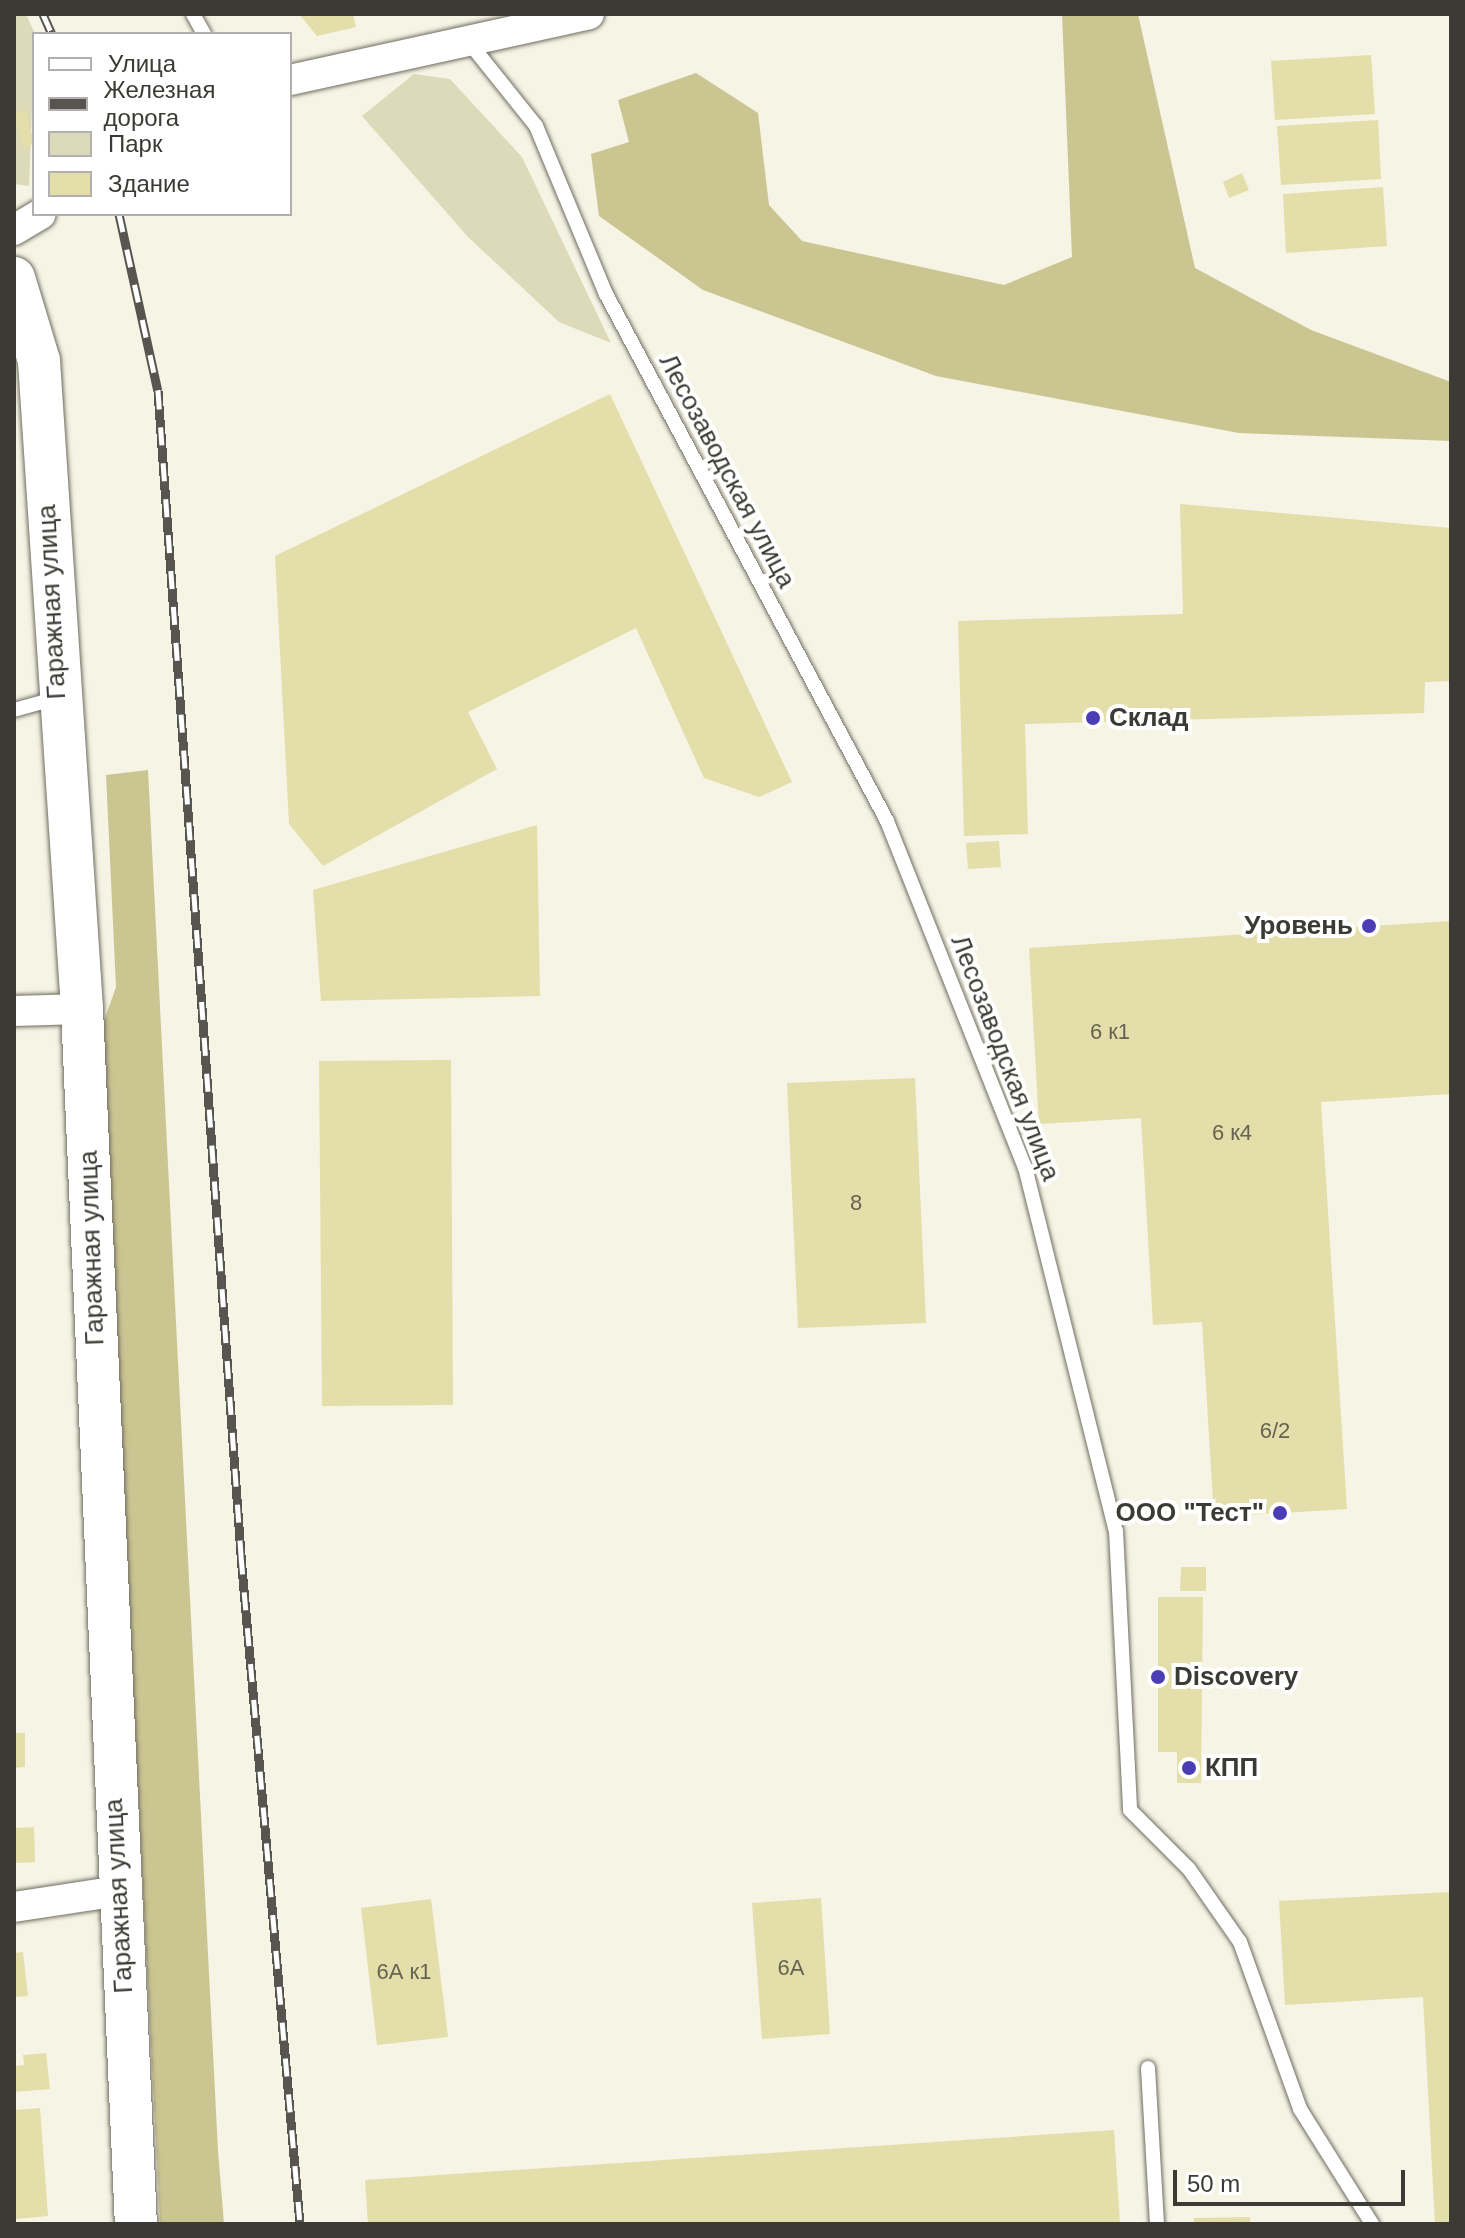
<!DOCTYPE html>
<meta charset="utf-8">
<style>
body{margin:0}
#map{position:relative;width:1465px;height:2238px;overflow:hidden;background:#f5f4e5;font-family:Helvetica,sans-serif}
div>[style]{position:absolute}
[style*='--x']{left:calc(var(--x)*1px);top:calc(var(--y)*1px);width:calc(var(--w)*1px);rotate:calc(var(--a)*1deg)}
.green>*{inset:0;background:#dddab9}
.forest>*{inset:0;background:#cbc592}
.building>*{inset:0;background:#e4deaa}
.roads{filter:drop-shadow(0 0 2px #6f6d61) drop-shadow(0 0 2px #6f6d61)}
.lane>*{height:14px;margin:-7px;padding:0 7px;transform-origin:7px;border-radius:7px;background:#fff}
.street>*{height:30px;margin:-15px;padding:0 15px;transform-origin:15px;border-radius:15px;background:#fff}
.secondary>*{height:42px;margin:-21px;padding:0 21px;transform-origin:21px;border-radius:21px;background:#fff}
.rail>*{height:9px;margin-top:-4.5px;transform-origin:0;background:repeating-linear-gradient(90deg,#fff 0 18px,#56554f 0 36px);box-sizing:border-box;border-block:2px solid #56554f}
.dots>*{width:22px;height:22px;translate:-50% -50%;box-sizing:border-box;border:4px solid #fff;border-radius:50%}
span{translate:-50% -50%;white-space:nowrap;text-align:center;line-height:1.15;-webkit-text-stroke:8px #fff;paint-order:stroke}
.number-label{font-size:22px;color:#656352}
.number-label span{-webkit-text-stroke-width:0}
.street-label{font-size:26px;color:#3b3a35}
.poi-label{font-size:26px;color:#3b3a35;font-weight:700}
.left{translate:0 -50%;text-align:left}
.right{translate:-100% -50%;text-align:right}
.frame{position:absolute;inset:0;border:16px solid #3b3a35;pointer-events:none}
.legend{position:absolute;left:32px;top:32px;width:260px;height:184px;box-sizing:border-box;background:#fff;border:2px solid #b1b0ae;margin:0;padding:10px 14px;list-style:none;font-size:24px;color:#3b3a35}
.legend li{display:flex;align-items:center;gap:16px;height:40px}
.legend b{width:40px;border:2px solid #b1b0ae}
.scale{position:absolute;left:1173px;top:2170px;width:232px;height:36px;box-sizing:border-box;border:4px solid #3b3a35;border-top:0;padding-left:10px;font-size:24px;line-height:28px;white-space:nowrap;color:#3b3a35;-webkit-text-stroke:6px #fff;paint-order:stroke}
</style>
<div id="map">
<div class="green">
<div style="clip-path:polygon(14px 14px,26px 14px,35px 34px,29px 186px,14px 184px)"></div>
<div style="clip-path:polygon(414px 74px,450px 79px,522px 157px,611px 343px,559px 322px,468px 237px,362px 116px)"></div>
</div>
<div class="forest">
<div style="clip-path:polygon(1062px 14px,1138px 14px,1195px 268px,1311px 330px,1451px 382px,1451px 441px,1239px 433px,936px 376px,703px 290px,599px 216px,591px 154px,629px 142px,618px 100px,696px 73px,758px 113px,769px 205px,802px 241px,1004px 285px,1072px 257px)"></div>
<div style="clip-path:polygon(148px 770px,218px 2151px,224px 2224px,160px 2224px,157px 2163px,99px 1035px,116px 987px,106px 775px)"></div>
</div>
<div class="building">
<div style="clip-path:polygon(299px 14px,353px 14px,356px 27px,317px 36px)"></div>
<div style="clip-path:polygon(1371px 55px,1375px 114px,1275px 120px,1271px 61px)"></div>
<div style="clip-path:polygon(25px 109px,34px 143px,24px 150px,14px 115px)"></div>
<div style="clip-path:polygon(1378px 120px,1381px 179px,1281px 185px,1277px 126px)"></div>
<div style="clip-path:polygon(1242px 173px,1249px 190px,1229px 198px,1223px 182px)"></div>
<div style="clip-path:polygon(1383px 187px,1387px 246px,1286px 253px,1283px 194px)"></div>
<div style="clip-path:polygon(610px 394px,792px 782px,759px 797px,704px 778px,636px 628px,468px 712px,497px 769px,323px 866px,289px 824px,275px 556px)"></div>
<div style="clip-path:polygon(1180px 504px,1451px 528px,1451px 681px,1425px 682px,1424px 713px,1025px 724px,1028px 834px,964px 836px,958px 621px,1183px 614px)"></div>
<div style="clip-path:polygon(537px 825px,540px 996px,321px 1001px,313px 890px)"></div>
<div style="clip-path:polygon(999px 841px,1001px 867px,968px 869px,966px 843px)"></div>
<div style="clip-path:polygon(1451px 921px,1451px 1094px,1321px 1102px,1347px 1509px,1214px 1517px,1202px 1322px,1153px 1325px,1141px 1118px,1039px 1124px,1029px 948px)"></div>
<div style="clip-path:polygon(451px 1060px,453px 1405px,322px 1406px,319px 1061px)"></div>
<div style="clip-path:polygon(915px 1078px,926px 1323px,798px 1328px,787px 1083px)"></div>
<div style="clip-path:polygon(1181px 1567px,1206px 1567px,1206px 1591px,1180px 1591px)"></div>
<div style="clip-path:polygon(1158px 1597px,1203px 1597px,1201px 1783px,1177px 1783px,1177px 1752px,1158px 1752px)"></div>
<div style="clip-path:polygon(14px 1733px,25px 1733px,25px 1767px,14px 1768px)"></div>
<div style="clip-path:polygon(34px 1827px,35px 1862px,14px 1863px,14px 1828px)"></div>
<div style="clip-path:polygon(1451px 1892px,1451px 2224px,1435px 2224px,1423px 1997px,1285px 2005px,1279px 1901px)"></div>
<div style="clip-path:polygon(821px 1898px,830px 2034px,762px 2039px,752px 1903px)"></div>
<div style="clip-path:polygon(431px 1899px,448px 2037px,377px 2045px,361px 1908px)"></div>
<div style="clip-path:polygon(23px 1952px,28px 1996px,14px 1997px,14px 1953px)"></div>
<div style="clip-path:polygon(46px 2053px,50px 2089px,14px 2092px,14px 2066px,24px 2065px,23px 2055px)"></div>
<div style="clip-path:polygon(40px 2108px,48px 2216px,15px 2219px,14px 2110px)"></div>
<div style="clip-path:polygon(1114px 2130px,1120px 2224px,368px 2224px,365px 2180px)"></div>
<div style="clip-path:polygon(1250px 2217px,1250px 2224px,1194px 2224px,1194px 2218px)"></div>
</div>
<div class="roads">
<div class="lane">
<div style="--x:193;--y:14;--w:23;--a:61"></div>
<div style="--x:468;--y:41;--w:109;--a:51.3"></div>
<div style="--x:536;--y:126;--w:182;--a:67.4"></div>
<div style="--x:606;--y:294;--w:597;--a:61.93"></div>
<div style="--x:887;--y:821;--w:373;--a:68.3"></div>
<div style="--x:1025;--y:1167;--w:375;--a:76"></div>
<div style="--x:1116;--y:1531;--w:279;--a:87.1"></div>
<div style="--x:1130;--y:1810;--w:83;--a:45"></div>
<div style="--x:1189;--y:1869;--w:89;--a:55.1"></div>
<div style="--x:1240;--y:1942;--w:177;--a:70.2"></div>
<div style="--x:1300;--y:2109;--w:136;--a:57.9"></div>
<div style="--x:14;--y:710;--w:45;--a:-15.6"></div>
<div style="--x:1148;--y:2068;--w:156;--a:86.7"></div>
</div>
<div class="street">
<div style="--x:290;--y:80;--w:306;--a:-12.4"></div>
<div style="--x:14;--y:230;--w:31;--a:-31"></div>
<div style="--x:14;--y:1011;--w:68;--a:-1.7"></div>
<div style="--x:14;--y:1907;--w:105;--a:-8.7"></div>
</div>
<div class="secondary">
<div style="--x:14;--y:278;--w:87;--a:73.2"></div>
<div style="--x:39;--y:361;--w:649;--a:86.2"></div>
<div style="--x:82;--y:1009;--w:1216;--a:87.46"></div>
</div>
</div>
<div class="rail">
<div style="--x:43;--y:14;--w:22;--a:66"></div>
<div style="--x:119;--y:214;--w:181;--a:77.6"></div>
<div style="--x:158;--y:391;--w:1168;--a:85.92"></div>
<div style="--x:241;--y:1556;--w:671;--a:84.95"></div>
</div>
<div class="dots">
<div style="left:1093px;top:718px;background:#4c3db4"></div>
<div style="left:1369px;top:926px;background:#4c3db4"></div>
<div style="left:1280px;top:1513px;background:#4c3db4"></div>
<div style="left:1158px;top:1677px;background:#4c3db4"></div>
<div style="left:1189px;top:1768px;background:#4c3db4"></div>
</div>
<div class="number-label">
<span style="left:1110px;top:1032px">6 к1</span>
<span style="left:1232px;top:1133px">6 к4</span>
<span style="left:856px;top:1203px">8</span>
<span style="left:1275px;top:1431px">6/2</span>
<span style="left:791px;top:1968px">6А</span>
<span style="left:404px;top:1972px">6А к1</span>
</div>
<div class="street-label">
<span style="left:727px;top:471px;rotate:62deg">Лесозаводская улица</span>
<span style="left:52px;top:602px;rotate:-93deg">Гаражная улица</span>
<span style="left:1005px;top:1058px;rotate:69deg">Лесозаводская улица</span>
<span style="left:92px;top:1248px;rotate:-92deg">Гаражная улица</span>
<span style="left:119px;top:1896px;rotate:-93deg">Гаражная улица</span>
</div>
<div class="poi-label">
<span class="left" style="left:1109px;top:718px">Склад</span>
<span class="right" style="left:1353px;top:926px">Уровень</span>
<span class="right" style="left:1264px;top:1513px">ООО "Тест"</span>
<span class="left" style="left:1174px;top:1677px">Discovery</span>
<span class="left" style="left:1205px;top:1768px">КПП</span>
</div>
<div class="frame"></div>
<ul class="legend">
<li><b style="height:10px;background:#fff"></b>Улица</li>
<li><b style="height:10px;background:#56554f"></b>Железная дорога</li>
<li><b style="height:22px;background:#dddab9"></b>Парк</li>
<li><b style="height:22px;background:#e4deaa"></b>Здание</li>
</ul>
<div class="scale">50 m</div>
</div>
